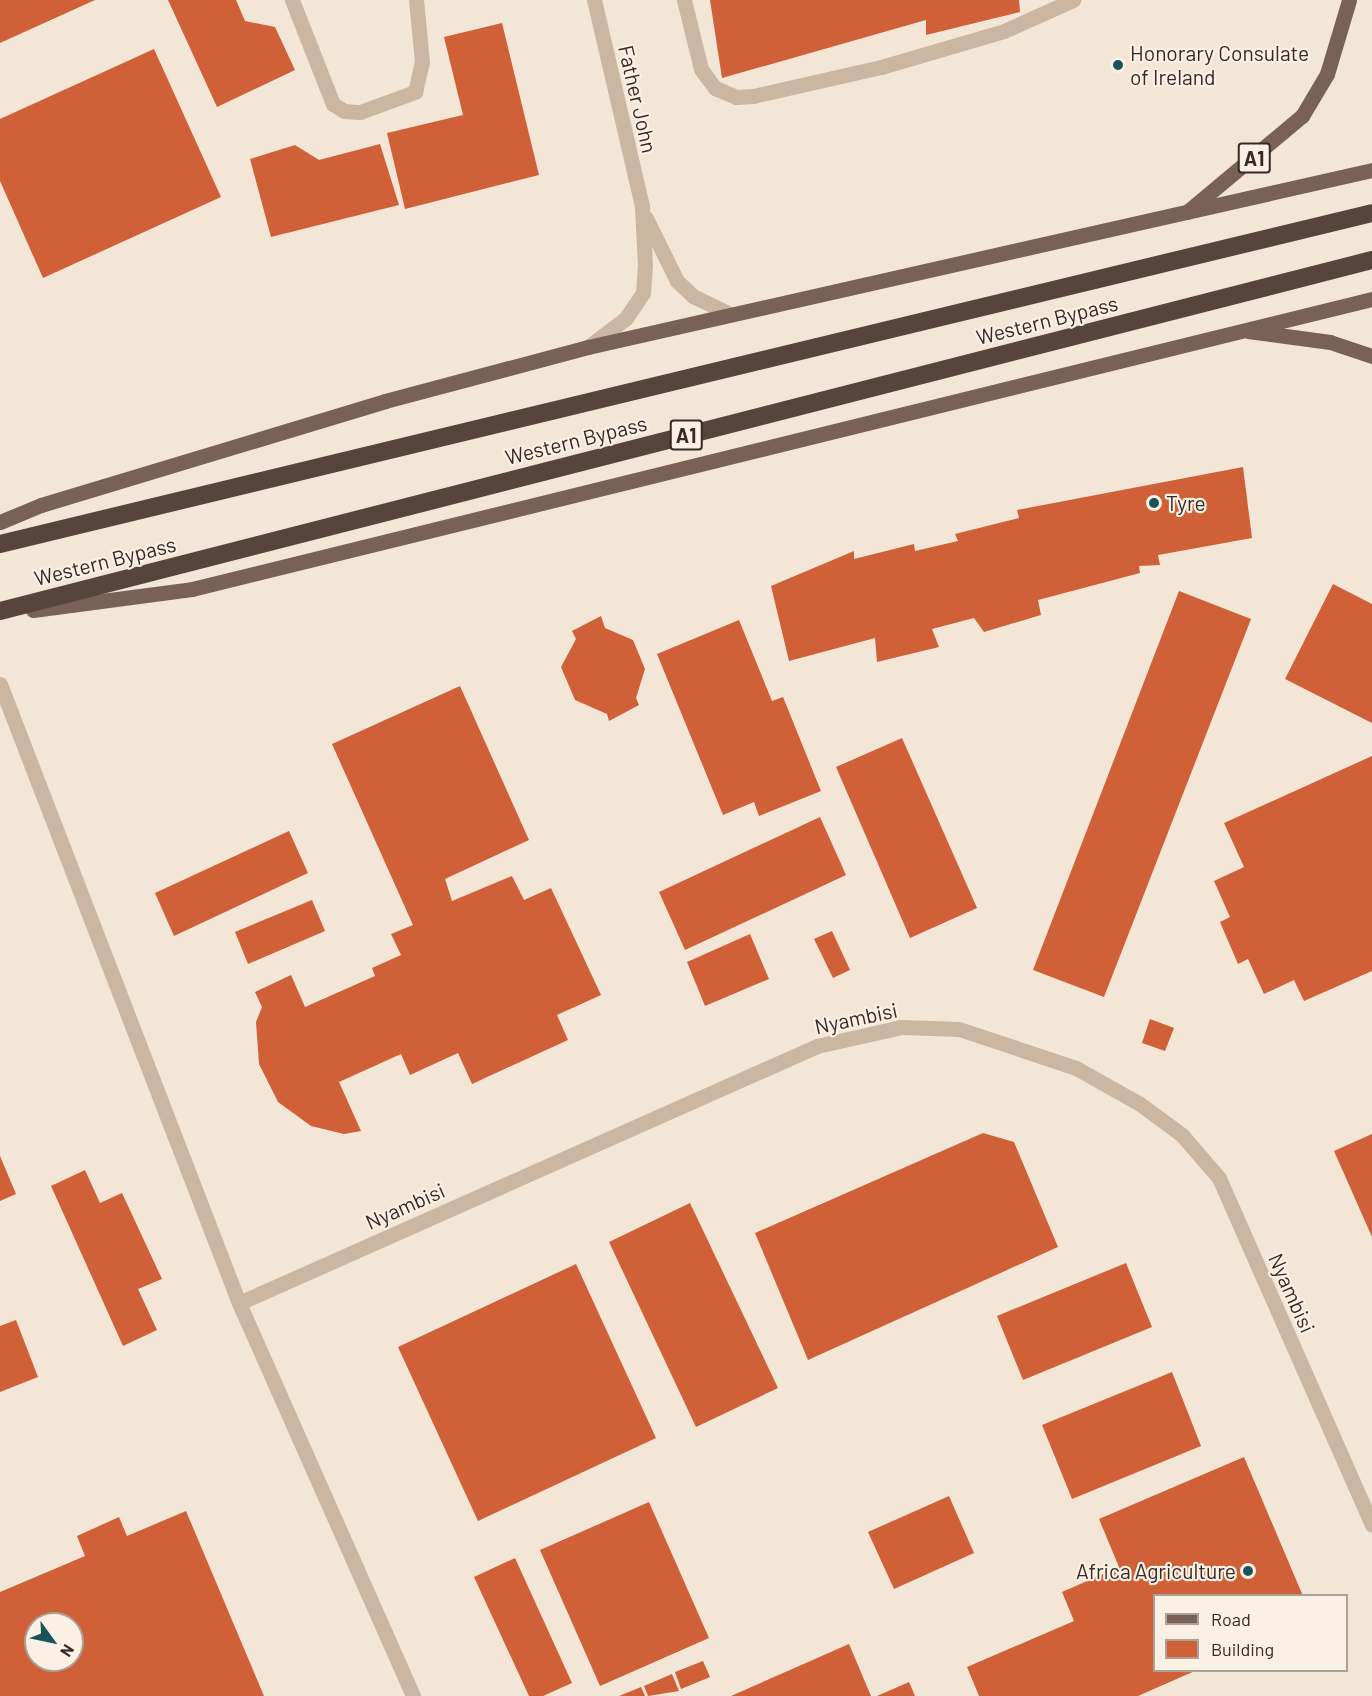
<!DOCTYPE html>
<style>
body{margin:0}
#map{position:relative;width:1372px;height:1696px;overflow:hidden;background:#f3e6d6;font-family:Barlow,sans-serif}
div>[style]{position:absolute}
[style*='--x']{left:calc(var(--x)*1px);top:calc(var(--y)*1px);width:calc(var(--w)*1px);rotate:calc(var(--a)*1deg)}
.building>*{inset:0;background:#cf6038}
.minor>*{height:15px;margin:-7.5px;padding:0 7.5px;transform-origin:7.5px;border-radius:7.5px;background:#cbb6a2}
.major>*{height:15px;margin:-7.5px;padding:0 7.5px;transform-origin:7.5px;border-radius:7.5px;background:#796155}
.highway>*{height:18px;margin:-9px;padding:0 9px;transform-origin:9px;border-radius:9px;background:#57443b}
.dots>*{width:16px;height:16px;translate:-50% -50%;box-sizing:border-box;border:3px solid #faf0e3;border-radius:50%}
span{translate:-50% -50%;white-space:nowrap;text-align:center;line-height:1.15;-webkit-text-stroke:4.5px #faf0e3;paint-order:stroke}
.shield-label span{padding:2px 4px;background:#faf0e3;border:2px solid;border-radius:4px;-webkit-text-stroke-width:0}
.shield-label{font-size:20px;color:#352a25;font-weight:700}
.poi-label{font-size:21px;color:#352a25}
.left{translate:0 -50%;text-align:left}
.right{translate:-100% -50%;text-align:right}
.street-label{font-size:21px;color:#352a25}
.legend{position:absolute;left:1153px;top:1594px;width:195px;height:78px;box-sizing:border-box;background:#faf0e3;border:2px solid #aba197;margin:0;padding:8px 10px;list-style:none;font-size:18px;color:#352a25}
.legend li{display:flex;align-items:center;gap:12px;height:30px}
.legend b{width:30px;border:2px solid #aba197}
.north{position:absolute;left:24px;top:1612px;width:60px;height:60px;box-sizing:border-box;background:#faf0e3;border:2px solid #aba197;border-radius:50%;rotate:123deg;font-size:16px;font-weight:700;line-height:24px;text-align:center;color:#352a25}
.north::after{content:'';display:block;margin:auto;width:21px;height:27px;background:#185459;clip-path:polygon(50% 0,100% 100%,50% 72%,0 100%)}
</style>
<div id="map">
<div class="building">
<div style="clip-path:polygon(0 0,95px 0,0 43px)"></div>
<div style="clip-path:polygon(168px 0,236px 0,245px 21px,275px 27px,295px 70px,217px 107px)"></div>
<div style="clip-path:polygon(710px 0,1019px 0,1020px 12px,926px 35px,926px 20px,722px 78px)"></div>
<div style="clip-path:polygon(502px 23px,539px 175px,405px 209px,387px 133px,463px 115px,444px 37px)"></div>
<div style="clip-path:polygon(154px 49px,221px 197px,43px 278px,0 181px,0 119px)"></div>
<div style="clip-path:polygon(380px 144px,399px 205px,271px 237px,250px 159px,295px 145px,319px 160px)"></div>
<div style="clip-path:polygon(1243px 467px,1252px 538px,1158px 555px,1160px 565px,1139px 566px,1140px 573px,1038px 600px,1041px 615px,984px 632px,974px 618px,932px 629px,939px 647px,877px 662px,875px 638px,789px 661px,771px 586px,854px 551px,854px 559px,914px 544px,915px 551px,958px 541px,955px 534px,1019px 518px,1017px 510px)"></div>
<div style="clip-path:polygon(1333px 584px,1372px 604px,1372px 723px,1285px 679px)"></div>
<div style="clip-path:polygon(1179px 591px,1251px 619px,1104px 997px,1033px 970px)"></div>
<div style="clip-path:polygon(601px 616px,605px 628px,633px 640px,645px 669px,636px 698px,639px 705px,609px 721px,607px 714px,575px 700px,561px 667px,576px 639px,572px 631px)"></div>
<div style="clip-path:polygon(739px 620px,772px 701px,783px 697px,821px 791px,759px 816px,754px 802px,723px 815px,657px 654px)"></div>
<div style="clip-path:polygon(460px 686px,529px 840px,445px 879px,452px 901px,512px 876px,524px 900px,551px 888px,601px 995px,557px 1015px,568px 1040px,472px 1084px,458px 1053px,410px 1075px,401px 1054px,339px 1082px,361px 1131px,344px 1134px,311px 1126px,278px 1102px,259px 1064px,256px 1022px,262px 1007px,255px 992px,291px 975px,305px 1007px,375px 976px,372px 968px,401px 955px,391px 934px,413px 925px,332px 744px)"></div>
<div style="clip-path:polygon(902px 738px,977px 908px,910px 938px,836px 767px)"></div>
<div style="clip-path:polygon(1372px 756px,1372px 971px,1304px 1001px,1294px 980px,1264px 994px,1248px 959px,1238px 964px,1220px 922px,1230px 917px,1214px 881px,1244px 867px,1224px 823px)"></div>
<div style="clip-path:polygon(820px 817px,846px 875px,685px 950px,659px 892px)"></div>
<div style="clip-path:polygon(289px 831px,308px 873px,174px 936px,155px 893px)"></div>
<div style="clip-path:polygon(312px 900px,325px 931px,248px 964px,235px 932px)"></div>
<div style="clip-path:polygon(832px 931px,850px 970px,833px 978px,814px 939px)"></div>
<div style="clip-path:polygon(750px 934px,769px 979px,705px 1006px,687px 962px)"></div>
<div style="clip-path:polygon(1150px 1019px,1174px 1028px,1165px 1051px,1142px 1043px)"></div>
<div style="clip-path:polygon(983px 1133px,1014px 1142px,1058px 1247px,808px 1360px,755px 1233px)"></div>
<div style="clip-path:polygon(1372px 1134px,1372px 1237px,1334px 1151px)"></div>
<div style="clip-path:polygon(0 1156px,16px 1194px,0 1201px)"></div>
<div style="clip-path:polygon(85px 1170px,100px 1203px,122px 1193px,162px 1279px,138px 1289px,157px 1330px,123px 1346px,51px 1186px)"></div>
<div style="clip-path:polygon(690px 1203px,778px 1388px,696px 1427px,609px 1242px)"></div>
<div style="clip-path:polygon(1126px 1263px,1152px 1327px,1023px 1380px,997px 1316px)"></div>
<div style="clip-path:polygon(576px 1264px,656px 1438px,478px 1521px,398px 1347px)"></div>
<div style="clip-path:polygon(16px 1320px,38px 1377px,0 1392px,0 1326px)"></div>
<div style="clip-path:polygon(1172px 1372px,1201px 1446px,1072px 1499px,1042px 1425px)"></div>
<div style="clip-path:polygon(1244px 1457px,1303px 1596px,1154px 1596px,1154px 1670px,1197px 1670px,1138px 1696px,979px 1696px,967px 1667px,1074px 1621px,1062px 1592px,1119px 1567px,1099px 1519px)"></div>
<div style="clip-path:polygon(949px 1496px,974px 1553px,894px 1589px,868px 1532px)"></div>
<div style="clip-path:polygon(649px 1502px,709px 1638px,600px 1686px,540px 1550px)"></div>
<div style="clip-path:polygon(evenodd,186px 1511px,264px 1696px,0 1696px,0 1592px,85px 1556px,77px 1536px,119px 1517px,127px 1536px,186px 1511px,36px 1624px,72px 1624px,72px 1660px,36px 1660px,36px 1624px)"></div>
<div style="clip-path:polygon(515px 1558px,572px 1683px,543px 1696px,529px 1696px,474px 1577px)"></div>
<div style="clip-path:polygon(849px 1644px,871px 1696px,731px 1696px)"></div>
<div style="clip-path:polygon(703px 1661px,710px 1677px,681px 1689px,675px 1672px)"></div>
<div style="clip-path:polygon(672px 1674px,679px 1691px,648px 1696px,644px 1686px)"></div>
<div style="clip-path:polygon(909px 1682px,915px 1696px,877px 1696px)"></div>
<div style="clip-path:polygon(641px 1687px,645px 1696px,619px 1696px)"></div>
</div>
<div class="minor">
<div style="--x:292;--y:0;--w:112;--a:68.5"></div>
<div style="--x:333;--y:104;--w:13;--a:32"></div>
<div style="--x:344;--y:111;--w:16;--a:4"></div>
<div style="--x:360;--y:112;--w:59;--a:-20"></div>
<div style="--x:415;--y:92;--w:31;--a:-77"></div>
<div style="--x:422;--y:62;--w:62;--a:-95.5"></div>
<div style="--x:684;--y:0;--w:71;--a:76.2"></div>
<div style="--x:701;--y:69;--w:24;--a:54"></div>
<div style="--x:715;--y:88;--w:23;--a:23"></div>
<div style="--x:736;--y:97;--w:17;--a:-3"></div>
<div style="--x:753;--y:96;--w:131;--a:-12.8"></div>
<div style="--x:881;--y:67;--w:128;--a:-16.3"></div>
<div style="--x:1004;--y:31;--w:76;--a:-24.2"></div>
<div style="--x:646;--y:218;--w:70;--a:63.8"></div>
<div style="--x:677;--y:281;--w:22;--a:43"></div>
<div style="--x:693;--y:296;--w:41;--a:25.9"></div>
<div style="--x:588;--y:347;--w:48;--a:-37.3"></div>
<div style="--x:626;--y:318;--w:30;--a:-56"></div>
<div style="--x:643;--y:293;--w:27;--a:-86"></div>
<div style="--x:645;--y:266;--w:60;--a:-92.9"></div>
<div style="--x:642;--y:206;--w:212;--a:-103.1"></div>
<div style="--x:0;--y:684;--w:664;--a:68.89"></div>
<div style="--x:239;--y:1303;--w:430;--a:66.1"></div>
<div style="--x:239;--y:1303;--w:633;--a:-23.97"></div>
<div style="--x:817;--y:1046;--w:86;--a:-12.7"></div>
<div style="--x:901;--y:1027;--w:58;--a:2"></div>
<div style="--x:959;--y:1029;--w:123;--a:18.4"></div>
<div style="--x:1076;--y:1068;--w:73;--a:29.4"></div>
<div style="--x:1140;--y:1104;--w:52;--a:36.4"></div>
<div style="--x:1182;--y:1135;--w:57;--a:49.3"></div>
<div style="--x:1219;--y:1178;--w:379;--a:66.2"></div>
</div>
<div class="major">
<div style="--x:1187;--y:212;--w:150;--a:-39.9"></div>
<div style="--x:1302;--y:116;--w:49;--a:-59.2"></div>
<div style="--x:1327;--y:74;--w:77;--a:-73.4"></div>
<div style="--x:1248;--y:331;--w:83;--a:7.6"></div>
<div style="--x:1330;--y:342;--w:44;--a:18.4"></div>
<div style="--x:0;--y:522;--w:44;--a:-22.5"></div>
<div style="--x:41;--y:505;--w:359;--a:-16.8"></div>
<div style="--x:385;--y:401;--w:210;--a:-14.9"></div>
<div style="--x:588;--y:347;--w:804;--a:-12.72"></div>
<div style="--x:33;--y:610;--w:160;--a:-7.5"></div>
<div style="--x:192;--y:589;--w:1215;--a:-13.81"></div>
</div>
<div class="highway">
<div style="--x:0;--y:544;--w:1411;--a:-13.56"></div>
<div style="--x:0;--y:611;--w:1416;--a:-14.35"></div>
</div>
<div class="dots">
<div style="left:1118px;top:65px;background:#185459"></div>
<div style="left:1154px;top:503px;background:#185459"></div>
<div style="left:1248px;top:1571px;background:#185459"></div>
</div>
<div class="shield-label">
<span style="left:1254px;top:158px">A1</span>
<span style="left:686px;top:435px">A1</span>
</div>
<div class="poi-label">
<span class="left" style="left:1130px;top:65px">Honorary Consulate<br>of Ireland</span>
<span class="left" style="left:1166px;top:503px">Tyre</span>
<span class="right" style="left:1236px;top:1571px">Africa Agriculture</span>
</div>
<div class="street-label">
<span style="left:638px;top:99px;rotate:77deg">Father John</span>
<span style="left:1047px;top:320px;rotate:-14deg">Western Bypass</span>
<span style="left:576px;top:440px;rotate:-14deg">Western Bypass</span>
<span style="left:105px;top:561px;rotate:-14deg">Western Bypass</span>
<span style="left:856px;top:1018px;rotate:-12deg">Nyambisi</span>
<span style="left:405px;top:1206px;rotate:-24deg">Nyambisi</span>
<span style="left:1292px;top:1293px;rotate:66deg">Nyambisi</span>
</div>
<ul class="legend">
<li><b style="height:8px;background:#796155"></b>Road</li>
<li><b style="height:16px;background:#cf6038"></b>Building</li>
</ul>
<div class="north">N</div>
</div>
